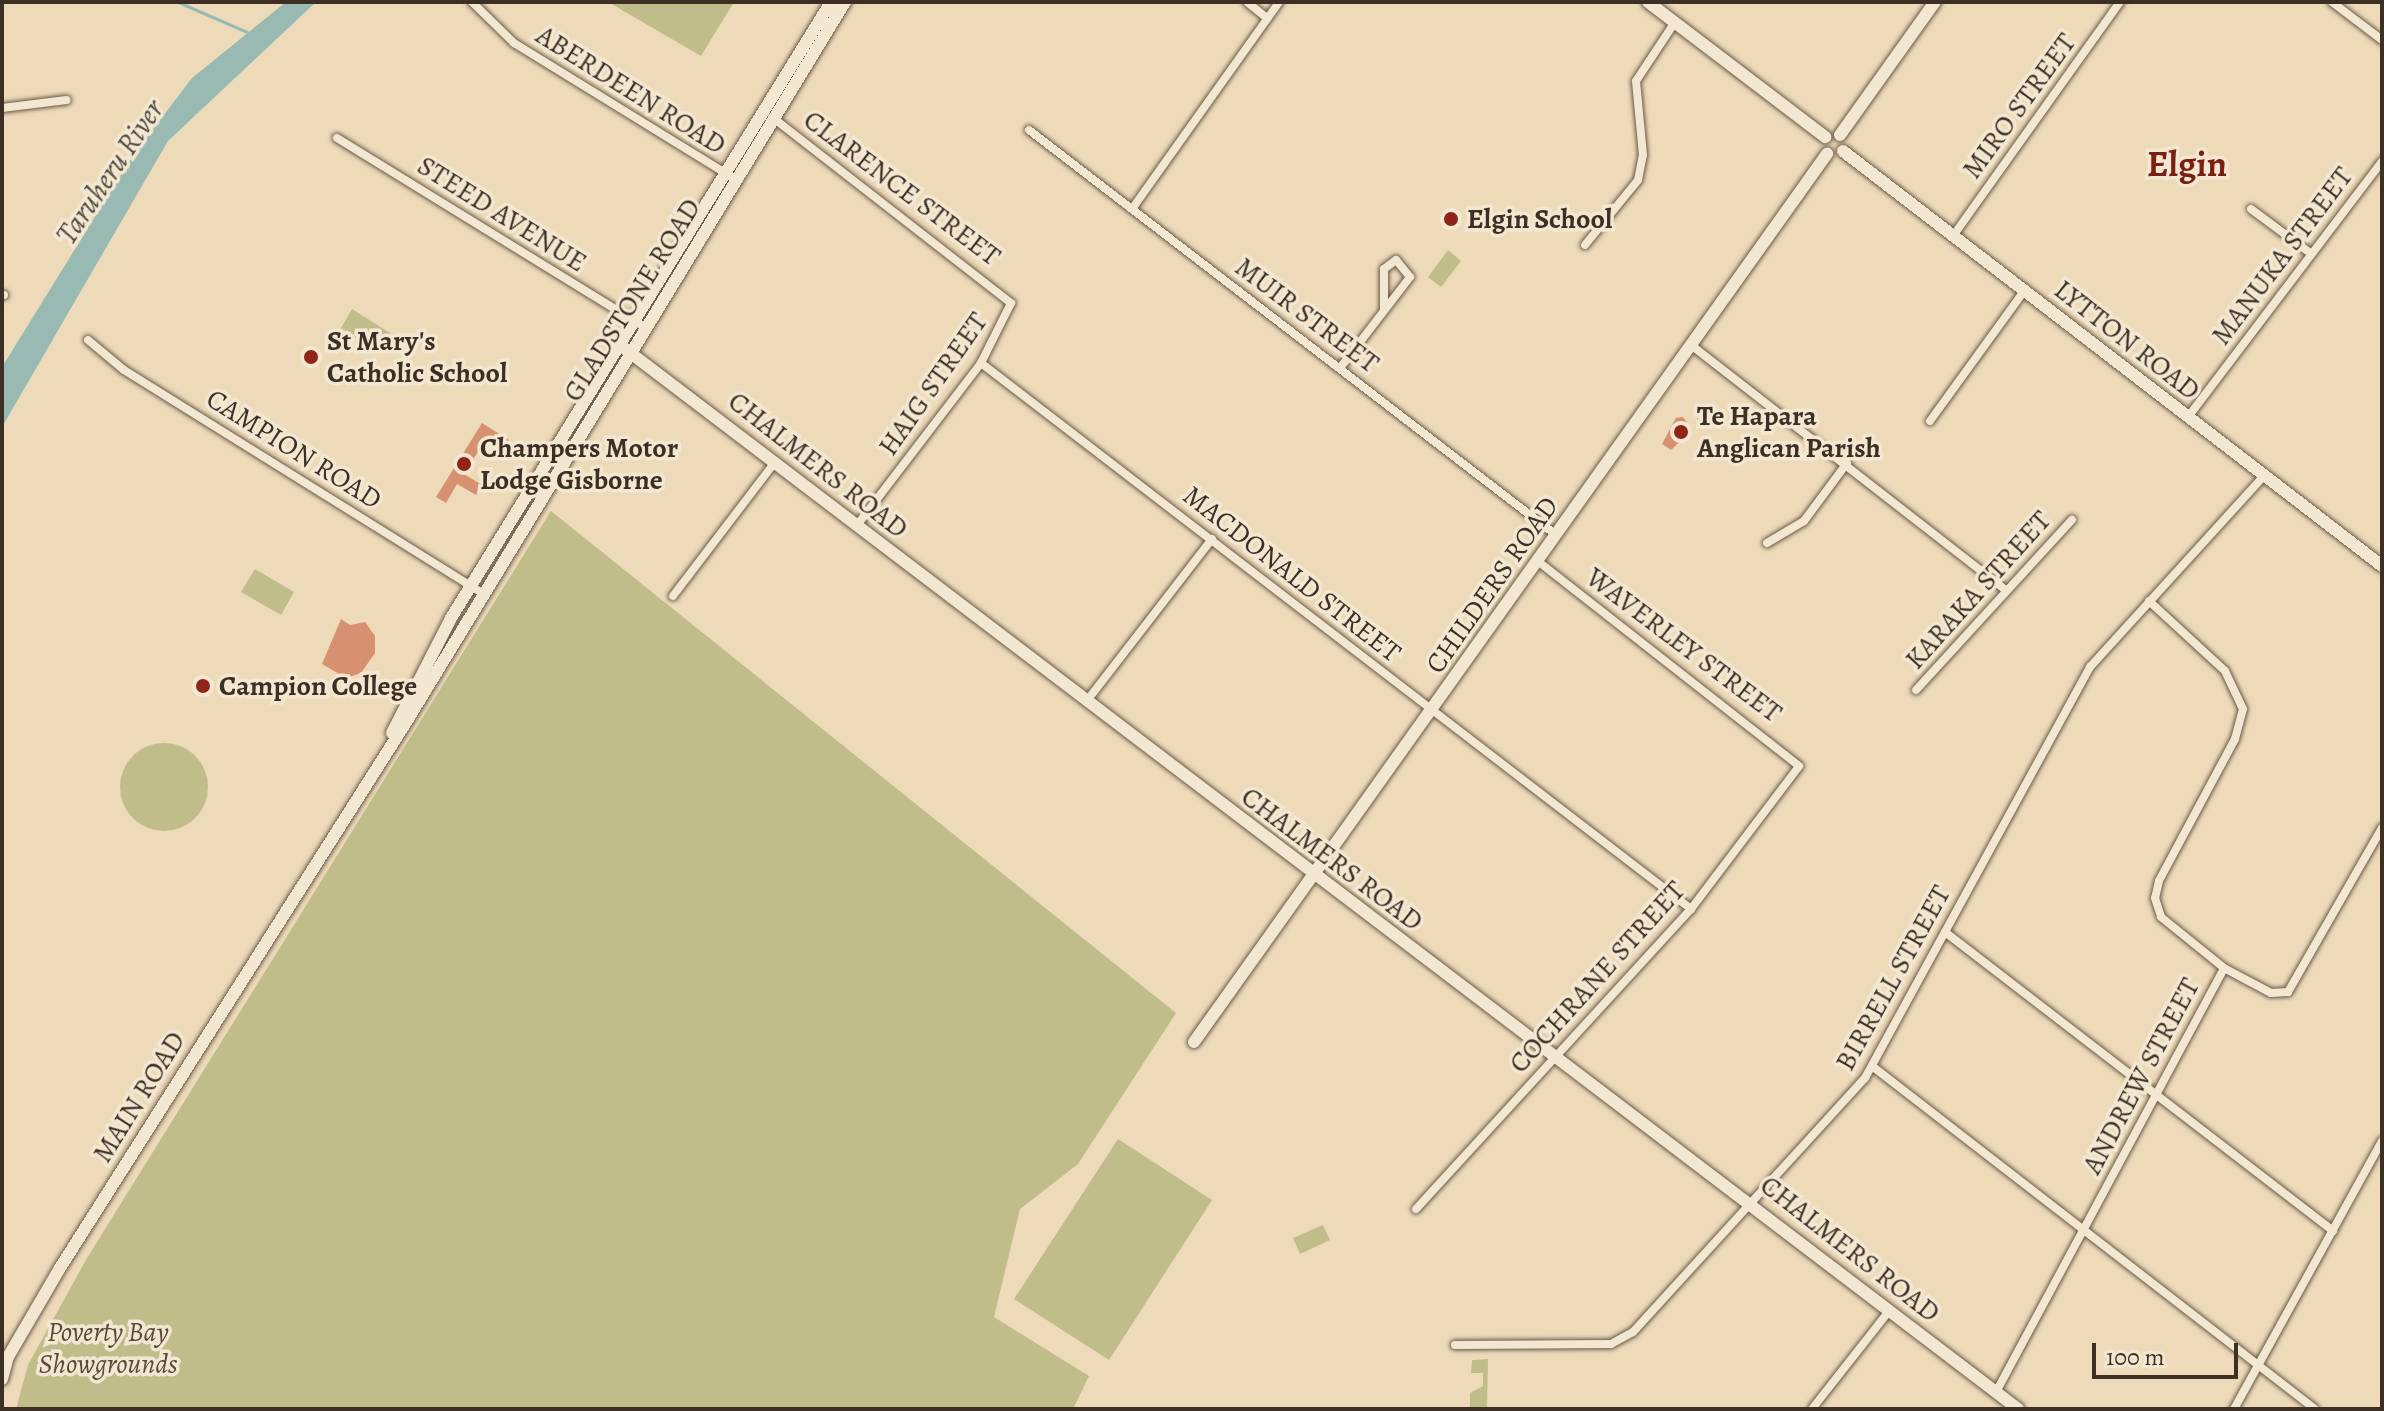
<!DOCTYPE html>
<style>
body{margin:0}
#map{position:relative;width:2384px;height:1411px;overflow:hidden;background:#eddab9;font-family:Alegreya,serif}
div>[style]{position:absolute}
[style*='--x']{left:calc(var(--x)*1px);top:calc(var(--y)*1px);width:calc(var(--w)*1px);rotate:calc(var(--a)*1deg)}
.green>*{inset:0;background:#c0bd8a}
.round{border-radius:50%}
.water>*{inset:0;background:#99bab2}
.stream>*{height:3px;margin:-1.5px;padding:0 1.5px;transform-origin:1.5px;border-radius:1.5px;background:#99bab2}
.building>*{inset:0;background:#d79171}
.roads{filter:drop-shadow(0 0 2px #6a5a49) drop-shadow(0 0 2px #6a5a49)}
.street>*{height:8px;margin:-4px;padding:0 4px;transform-origin:4px;border-radius:4px;background:#f3e7d2}
.secondary>*{height:12px;margin:-6px;padding:0 6px;transform-origin:6px;border-radius:6px;background:#f3e7d2}
.dots>*{width:22px;height:22px;translate:-50% -50%;box-sizing:border-box;border:4px solid #f3e7d2;border-radius:50%}
span{translate:-50% -50%;white-space:nowrap;text-align:center;line-height:1.15;-webkit-text-stroke:7px #f3e7d2;paint-order:stroke}
.street-label{font-size:28px;color:#3e2f24}
.poi-label{font-size:28px;color:#3e2f24;font-weight:700}
.left{translate:0 -50%;text-align:left}
.park-label{font-size:28px;color:#584b38;font-style:italic}
.water-label{font-size:30px;color:#504b40;font-style:italic}
.district-label{font-size:36px;color:#7a1f14;font-weight:700}
.frame{position:absolute;inset:0;border:4px solid #3e2f24;pointer-events:none}
.scale{position:absolute;left:2092px;top:1343px;width:146px;height:36px;box-sizing:border-box;border:4px solid #3e2f24;border-top:0;padding-left:10px;font-size:24px;line-height:28px;white-space:nowrap;color:#3e2f24;-webkit-text-stroke:6px #f3e7d2;paint-order:stroke}
</style>
<div id="map">
<div class="green">
<div style="clip-path:polygon(608px 2px,734px 2px,701px 56px)"></div>
<div style="clip-path:polygon(1448px 250px,1461px 261px,1441px 287px,1428px 277px)"></div>
<div style="clip-path:polygon(352px 309px,390px 333px,379px 352px,341px 328px)"></div>
<div style="clip-path:polygon(551px 511px,1176px 1013px,1078px 1164px,1020px 1209px,994px 1317px,1089px 1376px,1073px 1409px,16px 1409px,28px 1365px,87px 1258px)"></div>
<div style="clip-path:polygon(255px 569px,294px 592px,281px 615px,241px 592px)"></div>
<div class="round" style="left:120px;top:743px;width:88px;height:88px"></div>
<div style="clip-path:polygon(1118px 1139px,1212px 1200px,1109px 1360px,1014px 1299px)"></div>
<div style="clip-path:polygon(1323px 1225px,1330px 1240px,1300px 1254px,1293px 1238px)"></div>
<div style="clip-path:polygon(1488px 1359px,1487px 1409px,1470px 1409px,1470px 1393px,1483px 1386px,1483px 1373px,1471px 1373px,1472px 1360px)"></div>
</div>
<div class="water">
<div style="clip-path:polygon(286px 2px,316px 2px,168px 141px,2px 427px,2px 367px,132px 157px,192px 78px)"></div>
</div>
<div class="stream">
<div style="--x:178;--y:2;--w:75;--a:23.5"></div>
</div>
<div class="building">
<div style="clip-path:polygon(1683px 417px,1692px 430px,1671px 450px,1662px 444px,1676px 418px)"></div>
<div style="clip-path:polygon(482px 423px,509px 440px,502px 453px,484px 442px,464px 474px,482px 485px,476px 495px,457px 484px,446px 503px,436px 497px)"></div>
<div style="clip-path:polygon(341px 619px,350px 625px,365px 622px,375px 636px,375px 653px,361px 673px,346px 678px,322px 664px)"></div>
</div>
<div class="roads">
<div class="street">
<div style="--x:472;--y:2;--w:59;--a:44.3"></div>
<div style="--x:514;--y:43;--w:259;--a:31.6"></div>
<div style="--x:1247;--y:2;--w:26;--a:39"></div>
<div style="--x:2332;--y:2;--w:63;--a:37.2"></div>
<div style="--x:2;--y:108;--w:65;--a:-7"></div>
<div style="--x:772;--y:117;--w:303;--a:37.9"></div>
<div style="--x:1011;--y:303;--w:67;--a:116.6"></div>
<div style="--x:981;--y:363;--w:204;--a:127.4"></div>
<div style="--x:1029;--y:130;--w:665;--a:37.54"></div>
<div style="--x:337;--y:138;--w:361;--a:31.6"></div>
<div style="--x:1132;--y:209;--w:254;--a:-54.6"></div>
<div style="--x:2251;--y:209;--w:72;--a:36.6"></div>
<div style="--x:1953;--y:236;--w:287;--a:-54.5"></div>
<div style="--x:1585;--y:245;--w:84;--a:-50.8"></div>
<div style="--x:1638;--y:180;--w:25;--a:-79"></div>
<div style="--x:1643;--y:155;--w:74;--a:-95.4"></div>
<div style="--x:1636;--y:81;--w:71;--a:-56.5"></div>
<div style="--x:2;--y:295;--w:2;--a:0"></div>
<div style="--x:88;--y:340;--w:47;--a:39.8"></div>
<div style="--x:124;--y:370;--w:420;--a:31.9"></div>
<div style="--x:1691;--y:345;--w:399;--a:37.9"></div>
<div style="--x:981;--y:363;--w:896;--a:37.56"></div>
<div style="--x:1340;--y:368;--w:115;--a:-52.4"></div>
<div style="--x:1410;--y:277;--w:22;--a:-129"></div>
<div style="--x:1396;--y:260;--w:15;--a:143"></div>
<div style="--x:1384;--y:269;--w:40;--a:90"></div>
<div style="--x:2188;--y:417;--w:321;--a:-52.8"></div>
<div style="--x:1930;--y:421;--w:160;--a:-54.1"></div>
<div style="--x:1767;--y:543;--w:43;--a:-30.7"></div>
<div style="--x:1804;--y:521;--w:72;--a:-53.4"></div>
<div style="--x:673;--y:596;--w:168;--a:-52.7"></div>
<div style="--x:2149;--y:601;--w:103;--a:42.6"></div>
<div style="--x:2225;--y:671;--w:42;--a:64.7"></div>
<div style="--x:2243;--y:709;--w:31;--a:105"></div>
<div style="--x:2235;--y:739;--w:161;--a:118.2"></div>
<div style="--x:2159;--y:881;--w:17;--a:103"></div>
<div style="--x:2155;--y:898;--w:20;--a:72"></div>
<div style="--x:2161;--y:917;--w:81;--a:39"></div>
<div style="--x:2224;--y:968;--w:53;--a:28"></div>
<div style="--x:2271;--y:993;--w:17;--a:-3"></div>
<div style="--x:2288;--y:992;--w:189;--a:-60.2"></div>
<div style="--x:1916;--y:690;--w:231;--a:-47.5"></div>
<div style="--x:1086;--y:702;--w:206;--a:-52.3"></div>
<div style="--x:1945;--y:932;--w:490;--a:37.6"></div>
<div style="--x:1872;--y:1066;--w:560;--a:37.75"></div>
<div style="--x:1416;--y:1209;--w:407;--a:-47.5"></div>
<div style="--x:1691;--y:909;--w:179;--a:-52.9"></div>
<div style="--x:1799;--y:766;--w:332;--a:-141.9"></div>
<div style="--x:1455;--y:1345;--w:156;--a:-0.4"></div>
<div style="--x:1611;--y:1344;--w:25;--a:-29"></div>
<div style="--x:1633;--y:1332;--w:344;--a:-47.6"></div>
<div style="--x:1865;--y:1078;--w:469;--a:-61.3"></div>
<div style="--x:2090;--y:667;--w:258;--a:-47.7"></div>
<div style="--x:1996;--y:1392;--w:481;--a:-61.7"></div>
<div style="--x:1812;--y:1409;--w:126;--a:-51.8"></div>
<div style="--x:2234;--y:1409;--w:306;--a:-61.1"></div>
</div>
<div class="secondary">
<div style="--x:1648;--y:2;--w:223;--a:37.3"></div>
<div style="--x:1840;--y:135;--w:163;--a:-54.5"></div>
<div style="--x:1843;--y:151;--w:680;--a:37.59"></div>
<div style="--x:620;--y:345;--w:1757;--a:37.27"></div>
<div style="--x:392;--y:733;--w:129;--a:-62.8"></div>
<div style="--x:451;--y:618;--w:724;--a:-58.33"></div>
<div style="--x:1194;--y:1042;--w:1091;--a:-54.52"></div>
<div style="--x:2;--y:1379;--w:23;--a:-75"></div>
<div style="--x:8;--y:1357;--w:103;--a:-59.7"></div>
<div style="--x:60;--y:1268;--w:644;--a:-57.62"></div>
<div style="--x:405;--y:724;--w:846;--a:-58.64"></div>
</div>
</div>
<div class="dots">
<div style="left:1451px;top:219px;background:#8f2418"></div>
<div style="left:311px;top:357px;background:#8f2418"></div>
<div style="left:1681px;top:432px;background:#8f2418"></div>
<div style="left:464px;top:464px;background:#8f2418"></div>
<div style="left:203px;top:686px;background:#8f2418"></div>
</div>
<div class="street-label">
<span style="left:631px;top:90px;rotate:32deg">ABERDEEN ROAD</span>
<span style="left:2019px;top:106px;rotate:-54deg">MIRO STREET</span>
<span style="left:902px;top:188px;rotate:37deg">CLARENCE STREET</span>
<span style="left:502px;top:214px;rotate:32deg">STEED AVENUE</span>
<span style="left:2282px;top:256px;rotate:-53deg">MANUKA STREET</span>
<span style="left:632px;top:300px;rotate:-58deg">GLADSTONE ROAD</span>
<span style="left:1307px;top:315px;rotate:37deg">MUIR STREET</span>
<span style="left:2127px;top:340px;rotate:38deg">LYTTON ROAD</span>
<span style="left:933px;top:384px;rotate:-55deg">HAIG STREET</span>
<span style="left:294px;top:449px;rotate:32deg">CAMPION ROAD</span>
<span style="left:818px;top:465px;rotate:38deg">CHALMERS ROAD</span>
<span style="left:1292px;top:574px;rotate:38deg">MACDONALD STREET</span>
<span style="left:1492px;top:585px;rotate:-55deg">CHILDERS ROAD</span>
<span style="left:1978px;top:590px;rotate:-48deg">KARAKA STREET</span>
<span style="left:1684px;top:645px;rotate:37deg">WAVERLEY STREET</span>
<span style="left:1332px;top:859px;rotate:37deg">CHALMERS ROAD</span>
<span style="left:1597px;top:977px;rotate:-48deg">COCHRANE STREET</span>
<span style="left:1893px;top:978px;rotate:-61deg">BIRRELL STREET</span>
<span style="left:2141px;top:1076px;rotate:-62deg">ANDREW STREET</span>
<span style="left:139px;top:1097px;rotate:-58deg">MAIN ROAD</span>
<span style="left:1850px;top:1249px;rotate:38deg">CHALMERS ROAD</span>
</div>
<div class="poi-label">
<span class="left" style="left:1467px;top:219px">Elgin School</span>
<span class="left" style="left:327px;top:357px">St Mary's<br>Catholic School</span>
<span class="left" style="left:1697px;top:432px">Te Hapara<br>Anglican Parish</span>
<span class="left" style="left:480px;top:464px">Champers Motor<br>Lodge Gisborne</span>
<span class="left" style="left:219px;top:686px">Campion College</span>
</div>
<div class="park-label">
<span style="left:108px;top:1348px">Poverty Bay<br>Showgrounds</span>
</div>
<div class="water-label">
<span style="left:110px;top:172px;rotate:-56deg">Taruheru River</span>
</div>
<div class="district-label">
<span style="left:2187px;top:164px">Elgin</span>
</div>
<div class="frame"></div>
<div class="scale">100 m</div>
</div>
